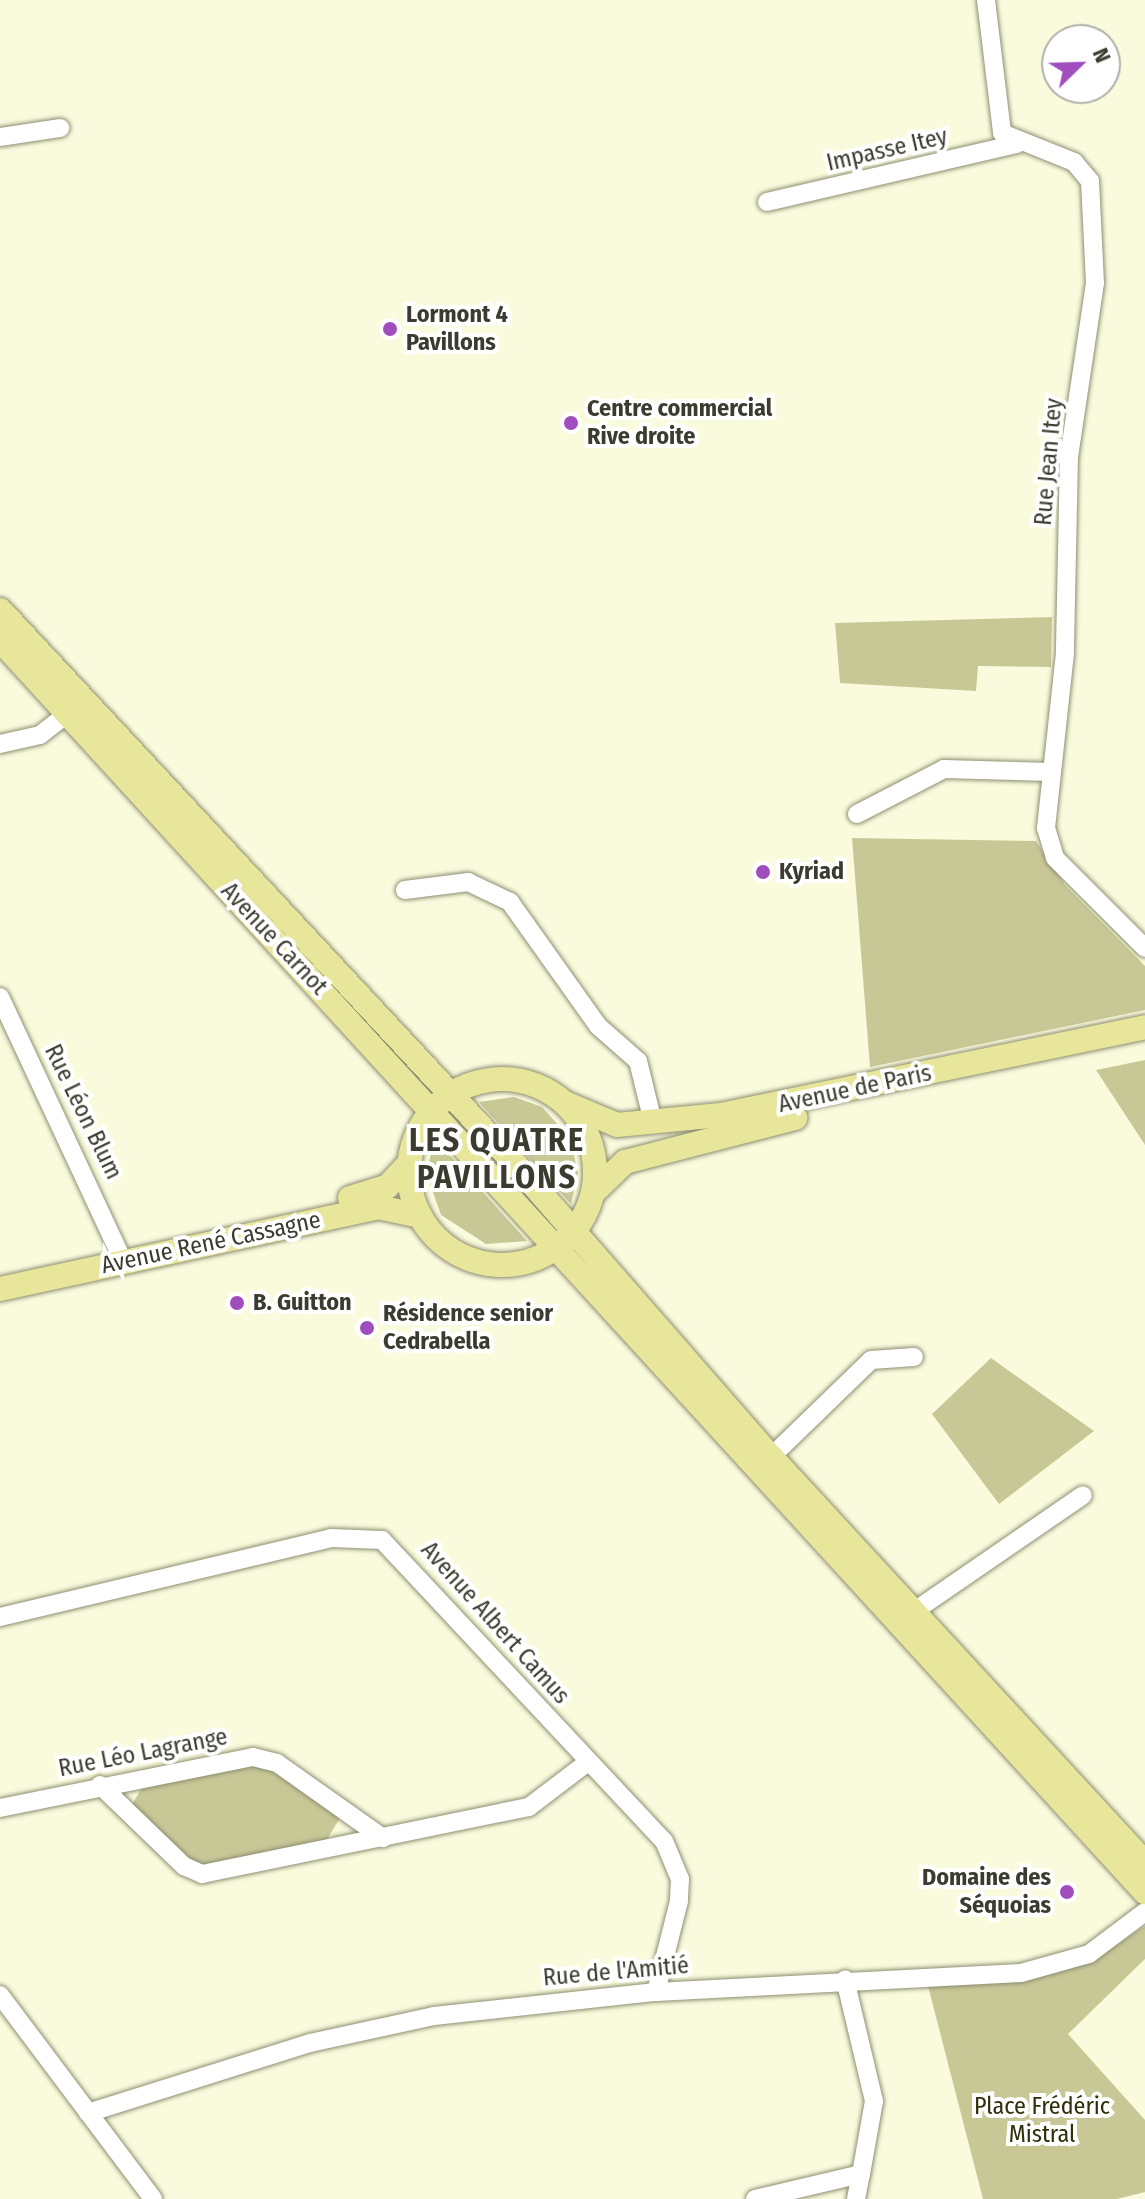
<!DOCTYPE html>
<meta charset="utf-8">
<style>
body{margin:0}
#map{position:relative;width:1145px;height:2199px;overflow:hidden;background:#fafbdd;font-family:"Fira Sans Condensed",sans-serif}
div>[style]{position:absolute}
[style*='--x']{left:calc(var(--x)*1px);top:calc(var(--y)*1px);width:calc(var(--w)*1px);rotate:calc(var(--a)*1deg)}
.green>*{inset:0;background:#c8c897}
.roads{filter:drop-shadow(0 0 2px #8e8e73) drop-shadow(0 0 2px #8e8e73)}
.minor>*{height:18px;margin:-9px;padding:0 9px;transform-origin:9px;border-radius:9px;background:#fff}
.major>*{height:24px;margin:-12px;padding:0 12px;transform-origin:12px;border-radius:12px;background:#e7e69b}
.major>.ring{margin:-12px;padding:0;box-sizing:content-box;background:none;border:24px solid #e7e69b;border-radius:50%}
.dots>*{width:22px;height:22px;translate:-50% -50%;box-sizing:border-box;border:4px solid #fff;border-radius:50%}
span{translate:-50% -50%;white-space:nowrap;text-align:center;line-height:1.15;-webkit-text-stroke:8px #fff;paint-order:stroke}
.street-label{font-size:24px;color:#3b3b2f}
.poi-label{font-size:24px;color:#3b3b2f;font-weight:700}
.left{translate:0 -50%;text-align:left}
.right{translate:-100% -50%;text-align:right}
.park-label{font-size:24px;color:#2e2e09}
.district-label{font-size:32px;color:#3b3b2f;font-weight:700;letter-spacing:2px}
.north{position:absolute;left:1041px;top:24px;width:80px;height:80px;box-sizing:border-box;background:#fff;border:2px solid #b1b1ac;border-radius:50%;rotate:67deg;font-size:22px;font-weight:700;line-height:32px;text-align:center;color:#3b3b2f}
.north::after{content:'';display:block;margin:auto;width:28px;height:36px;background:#a04ebe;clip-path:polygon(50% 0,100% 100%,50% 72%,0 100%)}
</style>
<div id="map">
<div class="green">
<div style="clip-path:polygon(1052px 617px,1051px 667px,978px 666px,976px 691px,840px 683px,835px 623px)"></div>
<div style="clip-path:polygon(852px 838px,1036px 841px,1065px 885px,1145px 966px,1145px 1010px,870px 1067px)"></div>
<div style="clip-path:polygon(1145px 1060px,1145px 1145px,1096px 1070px)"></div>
<div style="clip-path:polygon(514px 1097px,542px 1107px,570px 1138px,578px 1173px,571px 1204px,479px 1102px)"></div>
<div style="clip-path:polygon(435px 1139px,527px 1241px,486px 1244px,441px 1215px,426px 1173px)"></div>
<div style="clip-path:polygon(991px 1358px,1094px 1431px,999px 1504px,932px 1414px)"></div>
<div style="clip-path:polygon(245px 1763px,265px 1766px,343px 1813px,326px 1841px,209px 1867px,182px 1857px,130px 1808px,143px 1786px)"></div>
<div style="clip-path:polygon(1145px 1926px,1145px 1959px,1068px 2034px,1145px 2120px,1145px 2192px,1117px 2199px,983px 2199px,928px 1986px,1087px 1964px)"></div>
</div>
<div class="roads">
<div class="minor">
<div style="--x:986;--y:0;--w:134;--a:83.1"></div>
<div style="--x:1002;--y:133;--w:78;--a:21.9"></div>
<div style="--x:1074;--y:162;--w:25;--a:50"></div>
<div style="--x:1090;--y:181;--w:102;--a:87.2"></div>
<div style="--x:1095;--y:283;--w:175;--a:98.5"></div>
<div style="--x:1069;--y:456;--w:197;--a:91.2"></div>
<div style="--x:1065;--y:653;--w:176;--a:96.2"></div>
<div style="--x:1046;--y:828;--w:31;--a:73"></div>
<div style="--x:1055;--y:858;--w:127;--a:45"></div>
<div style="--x:0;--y:137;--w:61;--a:-8.5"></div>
<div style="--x:767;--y:202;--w:257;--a:-13.1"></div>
<div style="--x:0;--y:744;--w:41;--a:-12.7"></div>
<div style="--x:40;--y:735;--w:36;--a:-38"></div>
<div style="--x:857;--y:814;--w:98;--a:-27.3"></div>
<div style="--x:944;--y:769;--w:107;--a:1.6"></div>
<div style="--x:405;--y:890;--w:64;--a:-7.2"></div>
<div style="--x:468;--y:882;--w:47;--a:25.5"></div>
<div style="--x:510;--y:902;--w:152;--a:54.6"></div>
<div style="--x:598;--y:1026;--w:53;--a:41.2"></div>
<div style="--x:638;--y:1061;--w:63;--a:76.2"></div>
<div style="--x:0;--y:997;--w:293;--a:65"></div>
<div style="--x:771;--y:1457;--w:139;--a:-44.1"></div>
<div style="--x:871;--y:1360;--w:43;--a:-4"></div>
<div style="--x:913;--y:1612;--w:206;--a:-34.5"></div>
<div style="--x:0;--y:1617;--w:340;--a:-13.4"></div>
<div style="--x:331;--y:1538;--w:51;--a:2.2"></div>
<div style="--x:382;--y:1540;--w:412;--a:46.9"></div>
<div style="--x:664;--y:1841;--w:41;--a:67.2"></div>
<div style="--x:680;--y:1879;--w:22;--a:93"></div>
<div style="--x:679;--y:1901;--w:94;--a:104.2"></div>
<div style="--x:100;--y:1785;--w:117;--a:44"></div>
<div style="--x:184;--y:1866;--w:20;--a:24"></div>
<div style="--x:202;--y:1874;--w:334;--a:-11.6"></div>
<div style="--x:529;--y:1807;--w:74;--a:-37.3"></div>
<div style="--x:0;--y:1808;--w:258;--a:-11.4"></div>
<div style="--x:253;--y:1757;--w:25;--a:14"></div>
<div style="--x:277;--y:1763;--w:130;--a:35.3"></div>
<div style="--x:0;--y:1995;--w:255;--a:53.1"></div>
<div style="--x:88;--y:2113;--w:233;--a:-17.5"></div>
<div style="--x:310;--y:2043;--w:127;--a:-12.3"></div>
<div style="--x:434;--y:2016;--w:223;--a:-6.2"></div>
<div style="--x:656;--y:1992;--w:365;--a:-3"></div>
<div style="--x:1021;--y:1973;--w:71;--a:-15.6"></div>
<div style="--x:1089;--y:1954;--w:70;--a:-36.9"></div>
<div style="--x:755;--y:2199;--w:109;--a:-13.3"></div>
<div style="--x:861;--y:2174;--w:74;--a:-79.9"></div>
<div style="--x:874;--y:2101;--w:125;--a:-103.4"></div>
<div style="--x:856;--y:2199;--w:25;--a:-79"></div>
</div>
<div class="major">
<div style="--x:0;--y:610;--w:747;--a:47.06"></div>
<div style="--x:509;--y:1157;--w:398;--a:48.9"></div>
<div style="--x:771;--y:1457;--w:552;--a:47.35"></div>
<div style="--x:0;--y:640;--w:1697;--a:47.56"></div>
<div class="ring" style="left:409px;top:1079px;width:162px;height:162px"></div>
<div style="--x:565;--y:1103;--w:56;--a:22.9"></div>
<div style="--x:617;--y:1125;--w:104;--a:-5.5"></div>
<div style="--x:721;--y:1115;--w:433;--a:-11.7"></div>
<div style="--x:593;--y:1193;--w:45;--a:-44.1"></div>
<div style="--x:625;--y:1162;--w:176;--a:-14.5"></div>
<div style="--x:350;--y:1198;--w:39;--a:-17"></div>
<div style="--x:387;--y:1187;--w:33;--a:-47"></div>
<div style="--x:0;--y:1289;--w:387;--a:-12.2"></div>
<div style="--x:378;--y:1207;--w:43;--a:12.1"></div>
</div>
</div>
<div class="dots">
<div style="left:390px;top:329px;background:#a04ebe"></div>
<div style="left:571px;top:423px;background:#a04ebe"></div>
<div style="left:763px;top:872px;background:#a04ebe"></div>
<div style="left:237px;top:1303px;background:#a04ebe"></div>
<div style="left:367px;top:1328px;background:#a04ebe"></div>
<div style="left:1067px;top:1892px;background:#a04ebe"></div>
</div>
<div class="street-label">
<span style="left:887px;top:150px;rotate:-13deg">Impasse Itey</span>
<span style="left:1049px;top:462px;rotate:-85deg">Rue Jean Itey</span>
<span style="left:274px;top:939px;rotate:47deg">Avenue Carnot</span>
<span style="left:855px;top:1089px;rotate:-12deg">Avenue de Paris</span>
<span style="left:83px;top:1112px;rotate:64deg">Rue Léon Blum</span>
<span style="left:211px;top:1243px;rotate:-12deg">Avenue René Cassagne</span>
<span style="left:495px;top:1623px;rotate:48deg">Avenue Albert Camus</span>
<span style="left:143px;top:1753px;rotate:-11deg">Rue Léo Lagrange</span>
<span style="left:616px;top:1972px;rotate:-5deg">Rue de l'Amitié</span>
</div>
<div class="poi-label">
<span class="left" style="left:406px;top:329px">Lormont 4<br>Pavillons</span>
<span class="left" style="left:587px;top:423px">Centre commercial<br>Rive droite</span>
<span class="left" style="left:779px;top:872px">Kyriad</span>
<span class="left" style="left:253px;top:1303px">B. Guitton</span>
<span class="left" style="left:383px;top:1328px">Résidence senior<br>Cedrabella</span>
<span class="right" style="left:1051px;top:1892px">Domaine des<br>Séquoias</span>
</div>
<div class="park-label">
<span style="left:1042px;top:2121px">Place Frédéric<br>Mistral</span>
</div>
<div class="district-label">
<span style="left:497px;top:1159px">LES QUATRE<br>PAVILLONS</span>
</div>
<div class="north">N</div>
</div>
